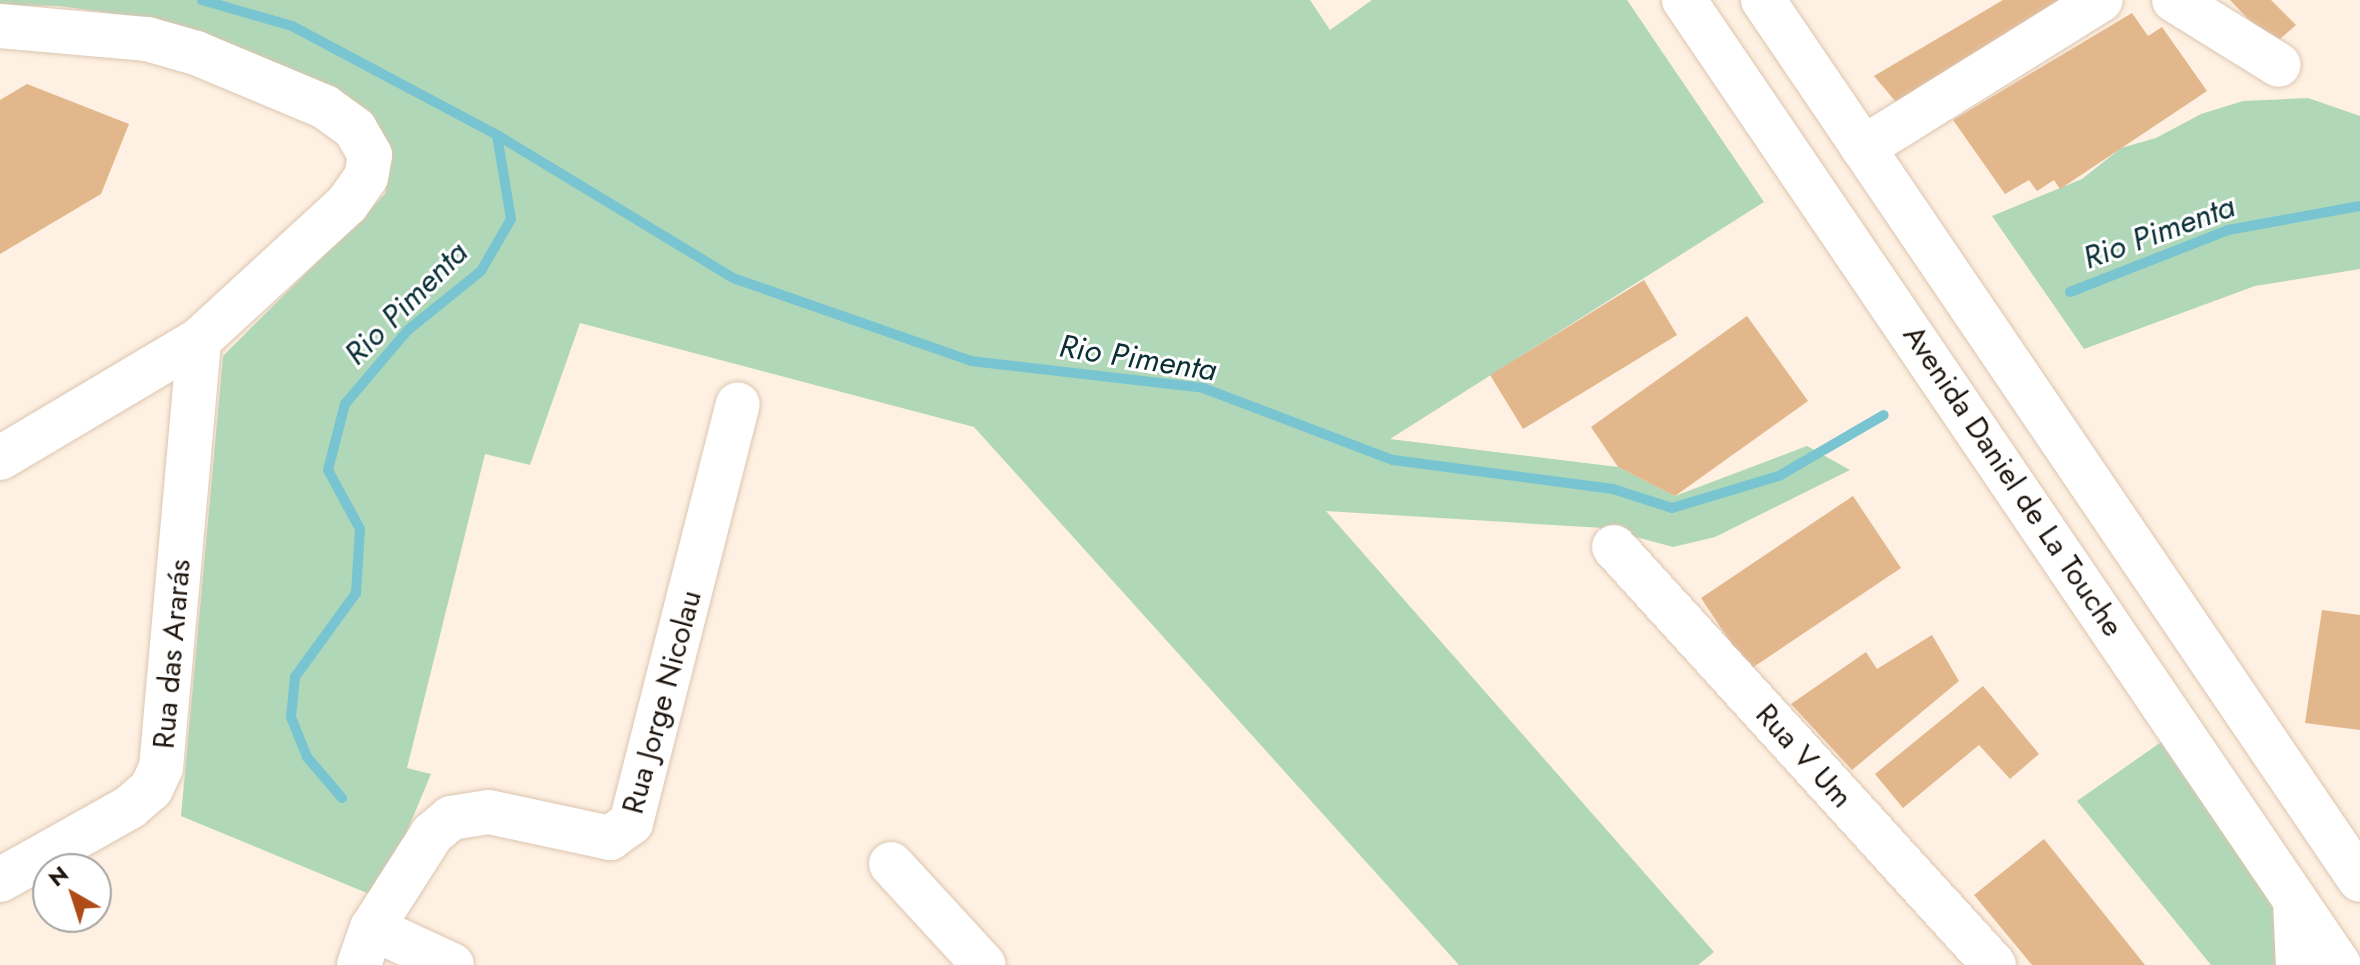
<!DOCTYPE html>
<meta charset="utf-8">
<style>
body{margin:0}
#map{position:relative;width:2360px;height:965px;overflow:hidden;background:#fef0e2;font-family:Jost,sans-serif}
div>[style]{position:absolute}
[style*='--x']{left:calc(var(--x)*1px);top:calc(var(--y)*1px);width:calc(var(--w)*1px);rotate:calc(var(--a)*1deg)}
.green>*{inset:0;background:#b0d8b8}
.stream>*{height:10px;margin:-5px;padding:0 5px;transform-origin:5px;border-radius:5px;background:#79c4d1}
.building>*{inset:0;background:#e3b78c}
.roads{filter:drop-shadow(0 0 2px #dcc5b0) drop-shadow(0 0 2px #dcc5b0)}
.minor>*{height:44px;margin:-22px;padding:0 22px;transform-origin:22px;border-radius:22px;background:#fff}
.major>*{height:44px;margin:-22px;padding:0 22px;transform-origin:22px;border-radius:22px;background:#fff}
span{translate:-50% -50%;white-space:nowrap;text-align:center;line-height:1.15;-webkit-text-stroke:6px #fff;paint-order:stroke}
.street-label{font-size:30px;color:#1e160e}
.water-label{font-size:32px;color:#0a3036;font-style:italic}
.north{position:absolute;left:32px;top:853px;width:80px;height:80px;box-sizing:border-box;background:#fff;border:2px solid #a5a29f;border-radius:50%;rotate:321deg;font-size:22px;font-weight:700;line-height:32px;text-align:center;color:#1e160e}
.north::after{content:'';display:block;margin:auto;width:28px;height:36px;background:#ae4b16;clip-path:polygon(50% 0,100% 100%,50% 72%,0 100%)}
</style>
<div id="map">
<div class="green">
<div style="clip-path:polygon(0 0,1310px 0,1330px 30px,1372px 0,1627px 0,1764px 202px,1390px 439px,1618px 467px,1675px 496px,1807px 446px,1850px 470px,1715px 537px,1673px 547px,1603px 528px,1326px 511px,1714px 952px,1698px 965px,1459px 965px,974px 427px,580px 323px,530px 465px,485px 454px,407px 768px,431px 774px,379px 898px,181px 816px,223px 356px,385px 194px,390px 157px,145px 18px,59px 6px,0 5px)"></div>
<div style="clip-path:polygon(2308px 98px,2360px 116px,2360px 269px,2255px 286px,2084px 349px,1992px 216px,2082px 179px,2121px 148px,2156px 138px,2201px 114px,2243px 101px)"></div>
<div style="clip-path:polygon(2164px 740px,2273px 898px,2281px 965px,2211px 965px,2077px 801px)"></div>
</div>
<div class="stream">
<div style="--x:202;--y:0;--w:94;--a:16.1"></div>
<div style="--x:292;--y:26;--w:232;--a:28"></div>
<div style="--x:497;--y:135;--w:276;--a:31.2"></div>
<div style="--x:733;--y:278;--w:252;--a:19.2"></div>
<div style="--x:971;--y:361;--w:234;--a:6.6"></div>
<div style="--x:1203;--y:388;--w:203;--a:20.8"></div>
<div style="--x:1393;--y:460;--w:222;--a:7.5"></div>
<div style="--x:1613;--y:489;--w:62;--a:17.9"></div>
<div style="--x:1672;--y:508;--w:112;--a:-16.7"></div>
<div style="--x:1779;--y:476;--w:121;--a:-30.2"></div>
<div style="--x:2070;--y:292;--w:170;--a:-21.4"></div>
<div style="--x:2228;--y:230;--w:134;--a:-10.3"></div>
<div style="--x:342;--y:798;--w:54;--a:-130.5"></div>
<div style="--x:307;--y:757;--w:43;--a:-111.8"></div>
<div style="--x:291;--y:717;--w:40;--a:-84.3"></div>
<div style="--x:295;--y:677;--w:104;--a:-54"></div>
<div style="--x:356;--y:593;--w:64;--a:-86.4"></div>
<div style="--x:360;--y:529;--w:67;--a:-118.5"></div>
<div style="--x:328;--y:470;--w:68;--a:-75.6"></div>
<div style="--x:345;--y:404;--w:97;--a:-49.6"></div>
<div style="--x:408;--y:330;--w:94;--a:-38.9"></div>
<div style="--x:481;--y:271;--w:60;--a:-60"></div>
<div style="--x:511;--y:219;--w:85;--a:-99.5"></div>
</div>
<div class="building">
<div style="clip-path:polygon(2003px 0,2072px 0,1901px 108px,1874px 76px)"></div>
<div style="clip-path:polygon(2230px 0,2271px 0,2296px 25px,2273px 45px)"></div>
<div style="clip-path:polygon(2132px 13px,2148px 36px,2162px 27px,2207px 91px,2060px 189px,2054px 180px,2037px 191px,2029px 180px,2005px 194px,1953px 120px)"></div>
<div style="clip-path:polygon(27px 84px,129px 124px,101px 194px,0 254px,0 100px)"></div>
<div style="clip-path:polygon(1644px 280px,1677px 335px,1523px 429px,1490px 375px)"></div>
<div style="clip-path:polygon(1747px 316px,1808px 401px,1675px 496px,1618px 467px,1591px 427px)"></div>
<div style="clip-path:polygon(1853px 496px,1901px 568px,1749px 670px,1701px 598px)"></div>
<div style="clip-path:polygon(2322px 610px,2360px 615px,2360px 730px,2305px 723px)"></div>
<div style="clip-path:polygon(1932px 635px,1959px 681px,1852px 770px,1791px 704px,1866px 652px,1877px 669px)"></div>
<div style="clip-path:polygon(1983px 686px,2039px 754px,2010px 779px,1979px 745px,1903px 808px,1875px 774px)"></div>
<div style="clip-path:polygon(2044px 839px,2145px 965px,2032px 965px,1974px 895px)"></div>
</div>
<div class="roads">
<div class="minor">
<div style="--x:2174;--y:0;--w:123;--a:31.8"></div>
<div style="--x:0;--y:26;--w:148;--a:5.1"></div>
<div style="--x:147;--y:39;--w:51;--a:15.9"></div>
<div style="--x:196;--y:53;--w:140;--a:22.7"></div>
<div style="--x:325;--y:107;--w:37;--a:36"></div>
<div style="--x:355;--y:129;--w:30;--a:60"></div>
<div style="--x:370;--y:155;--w:22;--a:100"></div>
<div style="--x:366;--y:177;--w:33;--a:125"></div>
<div style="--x:347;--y:204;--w:201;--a:137.4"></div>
<div style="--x:199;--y:340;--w:231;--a:149.3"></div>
<div style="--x:1863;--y:148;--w:280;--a:-31.9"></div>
<div style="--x:1614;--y:547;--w:565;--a:47.73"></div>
<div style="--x:891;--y:864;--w:137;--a:47.4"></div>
<div style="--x:0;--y:880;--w:149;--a:-29.3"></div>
<div style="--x:130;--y:807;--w:28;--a:-41"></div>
<div style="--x:151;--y:789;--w:23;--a:-65"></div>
<div style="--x:161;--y:768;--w:430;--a:-84.9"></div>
<div style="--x:2295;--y:900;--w:65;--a:87.4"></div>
<div style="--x:372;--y:928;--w:88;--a:24.8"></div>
<div style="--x:359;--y:965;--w:39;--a:-71"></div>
<div style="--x:372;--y:928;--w:112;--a:-57.4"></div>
<div style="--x:432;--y:834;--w:25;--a:-40"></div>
<div style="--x:451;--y:818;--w:38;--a:-9"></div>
<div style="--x:489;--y:812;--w:124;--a:12.1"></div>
<div style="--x:610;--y:838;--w:26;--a:-36"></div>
<div style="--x:631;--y:823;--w:432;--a:-75.7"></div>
</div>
<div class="major">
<div style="--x:1684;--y:0;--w:1166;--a:55.83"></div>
<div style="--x:1763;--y:0;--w:1063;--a:55.85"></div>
</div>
</div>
<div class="street-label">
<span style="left:2013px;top:481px;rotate:56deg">Avenida Daniel de La Touche</span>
<span style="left:172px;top:654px;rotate:-85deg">Rua das Ararás</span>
<span style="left:662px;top:702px;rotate:-75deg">Rua Jorge Nicolau</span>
<span style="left:1804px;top:756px;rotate:48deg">Rua V Um</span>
</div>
<div class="water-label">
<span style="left:2159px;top:232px;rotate:-20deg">Rio Pimenta</span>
<span style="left:406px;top:303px;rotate:-45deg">Rio Pimenta</span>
<span style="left:1138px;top:358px;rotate:9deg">Rio Pimenta</span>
</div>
<div class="north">N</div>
</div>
